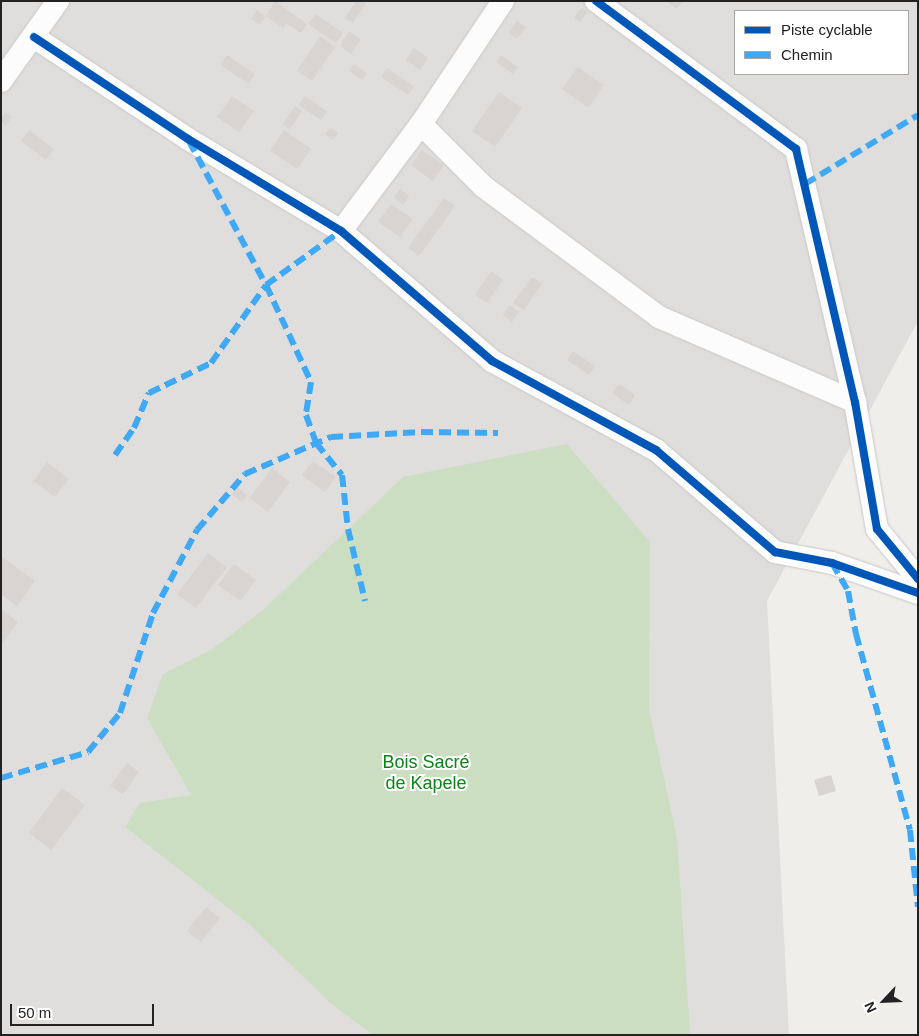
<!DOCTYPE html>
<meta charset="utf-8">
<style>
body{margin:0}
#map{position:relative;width:919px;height:1036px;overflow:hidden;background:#f0eeeb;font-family:Helvetica,sans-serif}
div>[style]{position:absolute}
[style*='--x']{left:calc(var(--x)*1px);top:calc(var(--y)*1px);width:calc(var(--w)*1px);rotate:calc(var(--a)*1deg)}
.residential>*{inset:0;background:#dfdedc}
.forest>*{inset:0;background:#cbdec1}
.building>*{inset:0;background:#d7d4d2}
.roads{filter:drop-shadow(0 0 1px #c9c8c7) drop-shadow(0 0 1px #c9c8c7)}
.street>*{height:22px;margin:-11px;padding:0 11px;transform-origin:11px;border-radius:11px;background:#fdfcfc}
.quiet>*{height:6px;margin-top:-3px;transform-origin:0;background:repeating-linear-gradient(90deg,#3fa9f5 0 12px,transparent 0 18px)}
.cycleway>*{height:8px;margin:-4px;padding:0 4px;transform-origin:4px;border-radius:4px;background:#0057b8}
span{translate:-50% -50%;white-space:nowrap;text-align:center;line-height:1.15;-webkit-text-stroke:4px #fff;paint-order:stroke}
.park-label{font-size:18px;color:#0c8416}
.frame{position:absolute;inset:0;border:2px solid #222;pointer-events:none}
.legend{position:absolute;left:734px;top:10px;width:175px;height:65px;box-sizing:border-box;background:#fff;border:1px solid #a7a7a7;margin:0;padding:6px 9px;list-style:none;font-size:15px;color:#222}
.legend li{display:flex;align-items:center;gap:10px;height:25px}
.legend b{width:25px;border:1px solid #a7a7a7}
.north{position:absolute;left:859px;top:976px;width:50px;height:50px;-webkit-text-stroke:4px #fff;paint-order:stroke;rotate:245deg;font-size:14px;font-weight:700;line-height:20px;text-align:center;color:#222}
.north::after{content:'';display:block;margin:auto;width:18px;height:22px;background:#222;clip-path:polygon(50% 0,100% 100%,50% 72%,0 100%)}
.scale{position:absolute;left:10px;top:1004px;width:144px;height:22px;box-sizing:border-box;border:2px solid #222;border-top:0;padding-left:6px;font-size:15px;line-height:18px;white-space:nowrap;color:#222;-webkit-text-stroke:4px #fff;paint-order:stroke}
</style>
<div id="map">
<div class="residential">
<div style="clip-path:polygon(evenodd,1px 1px,918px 1px,918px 321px,767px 601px,789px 1035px,1px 1035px,1px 1px,735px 11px,908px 11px,908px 74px,735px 74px,735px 11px)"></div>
</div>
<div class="forest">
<div style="clip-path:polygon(567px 444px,650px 542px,649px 709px,677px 838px,690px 1032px,687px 1035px,373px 1035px,330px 1003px,250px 925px,125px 827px,140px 803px,191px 795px,147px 718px,163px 674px,211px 650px,263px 610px,403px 477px)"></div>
</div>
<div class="building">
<div style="clip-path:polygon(275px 1px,307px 24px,301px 33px,286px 23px,283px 28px,266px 16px)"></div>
<div style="clip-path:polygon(356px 1px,366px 3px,353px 23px,345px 18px)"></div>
<div style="clip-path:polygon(666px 1px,683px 1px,677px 9px)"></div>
<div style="clip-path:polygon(581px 8px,587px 12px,580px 22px,574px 18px)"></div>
<div style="clip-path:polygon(257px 10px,265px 17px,260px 25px,251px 19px)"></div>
<div style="clip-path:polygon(316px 14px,343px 33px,336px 43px,308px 24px)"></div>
<div style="clip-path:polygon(517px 21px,526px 27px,517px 39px,508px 33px)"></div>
<div style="clip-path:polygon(349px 31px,361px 39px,351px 54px,340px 46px)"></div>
<div style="clip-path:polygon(320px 36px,335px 47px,312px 81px,297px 71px)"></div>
<div style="clip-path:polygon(414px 48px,428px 58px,420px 70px,406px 60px)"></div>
<div style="clip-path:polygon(227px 55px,255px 74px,249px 84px,220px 65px)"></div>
<div style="clip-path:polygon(501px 55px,518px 67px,513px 74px,496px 62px)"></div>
<div style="clip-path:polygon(354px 64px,367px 73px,362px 80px,349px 71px)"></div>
<div style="clip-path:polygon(578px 67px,604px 85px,588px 108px,562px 89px)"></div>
<div style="clip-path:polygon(387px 68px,414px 86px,408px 95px,381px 77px)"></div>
<div style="clip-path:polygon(499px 92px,522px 108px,495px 147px,472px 131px)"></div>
<div style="clip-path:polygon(232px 96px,254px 111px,239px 132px,217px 117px)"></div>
<div style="clip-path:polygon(305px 96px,327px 111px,321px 120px,299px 105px)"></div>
<div style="clip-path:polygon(295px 106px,302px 111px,290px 129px,283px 124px)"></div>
<div style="clip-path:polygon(6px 112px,12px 117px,5px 127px,1px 118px)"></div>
<div style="clip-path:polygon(330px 128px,338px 133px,333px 140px,325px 134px)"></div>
<div style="clip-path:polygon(29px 130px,54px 149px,46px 160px,21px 141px)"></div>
<div style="clip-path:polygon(284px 130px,311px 149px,297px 169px,270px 151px)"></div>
<div style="clip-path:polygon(422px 150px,444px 165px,433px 181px,411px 165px)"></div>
<div style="clip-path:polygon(400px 189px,409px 196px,403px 205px,394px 198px)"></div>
<div style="clip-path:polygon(444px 198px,455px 206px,419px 256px,408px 248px)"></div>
<div style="clip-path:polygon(391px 204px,413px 219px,400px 237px,378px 222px)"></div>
<div style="clip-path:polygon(491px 271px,503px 280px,487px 303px,475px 295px)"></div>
<div style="clip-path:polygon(532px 277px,542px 284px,524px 310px,513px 303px)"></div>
<div style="clip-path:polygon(510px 305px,519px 312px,512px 322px,503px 315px)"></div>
<div style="clip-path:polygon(573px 351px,595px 366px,589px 375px,567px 360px)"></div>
<div style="clip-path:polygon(619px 384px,635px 395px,629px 405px,612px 393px)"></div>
<div style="clip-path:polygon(313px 461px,336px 477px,325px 492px,302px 475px)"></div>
<div style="clip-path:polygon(47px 462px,69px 479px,55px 497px,33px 481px)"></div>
<div style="clip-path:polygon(272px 468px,290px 482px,268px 512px,250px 498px)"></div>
<div style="clip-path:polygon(237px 487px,247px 495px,242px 502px,232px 494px)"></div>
<div style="clip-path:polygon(208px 553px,227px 567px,196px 608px,177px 594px)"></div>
<div style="clip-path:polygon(1px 556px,35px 581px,17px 606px,1px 594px)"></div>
<div style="clip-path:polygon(234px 564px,256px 580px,240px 601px,218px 585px)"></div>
<div style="clip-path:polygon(1px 609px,18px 622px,1px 644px)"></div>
<div style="clip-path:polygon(127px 763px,139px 772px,123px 794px,110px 786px)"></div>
<div style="clip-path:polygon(831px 775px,836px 791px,819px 796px,814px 780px)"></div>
<div style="clip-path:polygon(62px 788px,85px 805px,51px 850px,29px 833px)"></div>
<div style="clip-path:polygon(206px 907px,220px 918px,201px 942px,187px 931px)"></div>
</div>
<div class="roads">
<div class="street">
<div style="--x:596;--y:1;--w:249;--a:36.5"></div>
<div style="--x:796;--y:149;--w:260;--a:76.9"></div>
<div style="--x:855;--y:402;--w:129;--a:80.2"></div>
<div style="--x:877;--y:529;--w:65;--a:50.6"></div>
<div style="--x:34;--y:37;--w:185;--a:33.5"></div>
<div style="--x:188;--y:139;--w:179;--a:31"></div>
<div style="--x:341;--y:231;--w:199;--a:40.7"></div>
<div style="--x:492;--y:361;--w:187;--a:28.5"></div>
<div style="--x:656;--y:450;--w:157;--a:40.6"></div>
<div style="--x:775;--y:552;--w:58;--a:10.9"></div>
<div style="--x:832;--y:563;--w:91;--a:19.2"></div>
<div style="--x:1;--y:81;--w:98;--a:-54.5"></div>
<div style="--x:421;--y:124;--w:89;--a:45"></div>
<div style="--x:484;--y:187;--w:218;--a:36.6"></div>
<div style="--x:659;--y:317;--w:214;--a:23.4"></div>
<div style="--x:341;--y:231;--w:134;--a:-53.2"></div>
<div style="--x:421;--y:124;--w:148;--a:-56.3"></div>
</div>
</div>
<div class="quiet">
<div style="--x:189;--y:141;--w:163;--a:61.9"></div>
<div style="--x:266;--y:285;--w:107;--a:65.1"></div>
<div style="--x:311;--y:382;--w:33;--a:99"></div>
<div style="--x:306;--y:415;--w:30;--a:70"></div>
<div style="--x:316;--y:443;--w:41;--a:50.9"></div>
<div style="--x:342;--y:475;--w:54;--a:83.7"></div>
<div style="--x:348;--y:529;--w:74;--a:76.7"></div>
<div style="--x:805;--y:184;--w:132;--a:-31.4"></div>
<div style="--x:115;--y:455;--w:33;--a:-55"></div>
<div style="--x:134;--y:428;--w:38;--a:-67"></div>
<div style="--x:149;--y:393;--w:69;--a:-25.8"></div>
<div style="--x:211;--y:363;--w:95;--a:-54.8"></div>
<div style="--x:266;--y:285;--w:92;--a:-35.8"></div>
<div style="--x:832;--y:563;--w:32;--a:60"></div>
<div style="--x:848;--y:591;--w:44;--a:79.5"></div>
<div style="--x:856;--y:634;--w:203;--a:74.6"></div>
<div style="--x:910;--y:830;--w:77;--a:84.1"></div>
<div style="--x:1;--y:778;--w:91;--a:-16.6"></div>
<div style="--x:88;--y:752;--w:50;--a:-50.6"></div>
<div style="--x:120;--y:713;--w:105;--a:-71.7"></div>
<div style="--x:153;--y:613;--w:94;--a:-62.1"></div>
<div style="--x:197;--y:530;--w:74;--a:-49.4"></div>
<div style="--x:245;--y:474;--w:94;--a:-23.3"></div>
<div style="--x:331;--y:437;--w:90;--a:-3.2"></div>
<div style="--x:421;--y:432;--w:77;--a:0.7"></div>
</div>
<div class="cycleway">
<div style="--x:596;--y:1;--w:249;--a:36.5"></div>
<div style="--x:796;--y:149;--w:260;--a:76.9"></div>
<div style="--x:855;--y:402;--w:129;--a:80.2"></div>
<div style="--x:877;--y:529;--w:65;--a:50.6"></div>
<div style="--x:34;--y:37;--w:185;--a:33.5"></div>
<div style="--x:188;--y:139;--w:179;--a:31"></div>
<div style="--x:341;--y:231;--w:199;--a:40.7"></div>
<div style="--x:492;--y:361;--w:187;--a:28.5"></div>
<div style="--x:656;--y:450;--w:157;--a:40.6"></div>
<div style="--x:775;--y:552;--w:58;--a:10.9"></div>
<div style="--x:832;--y:563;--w:91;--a:19.2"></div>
</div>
<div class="park-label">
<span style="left:426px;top:773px">Bois Sacré<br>de Kapele</span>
</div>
<div class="frame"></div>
<ul class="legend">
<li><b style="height:6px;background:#0057b8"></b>Piste cyclable</li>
<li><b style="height:6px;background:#3fa9f5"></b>Chemin</li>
</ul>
<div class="north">N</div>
<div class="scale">50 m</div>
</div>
